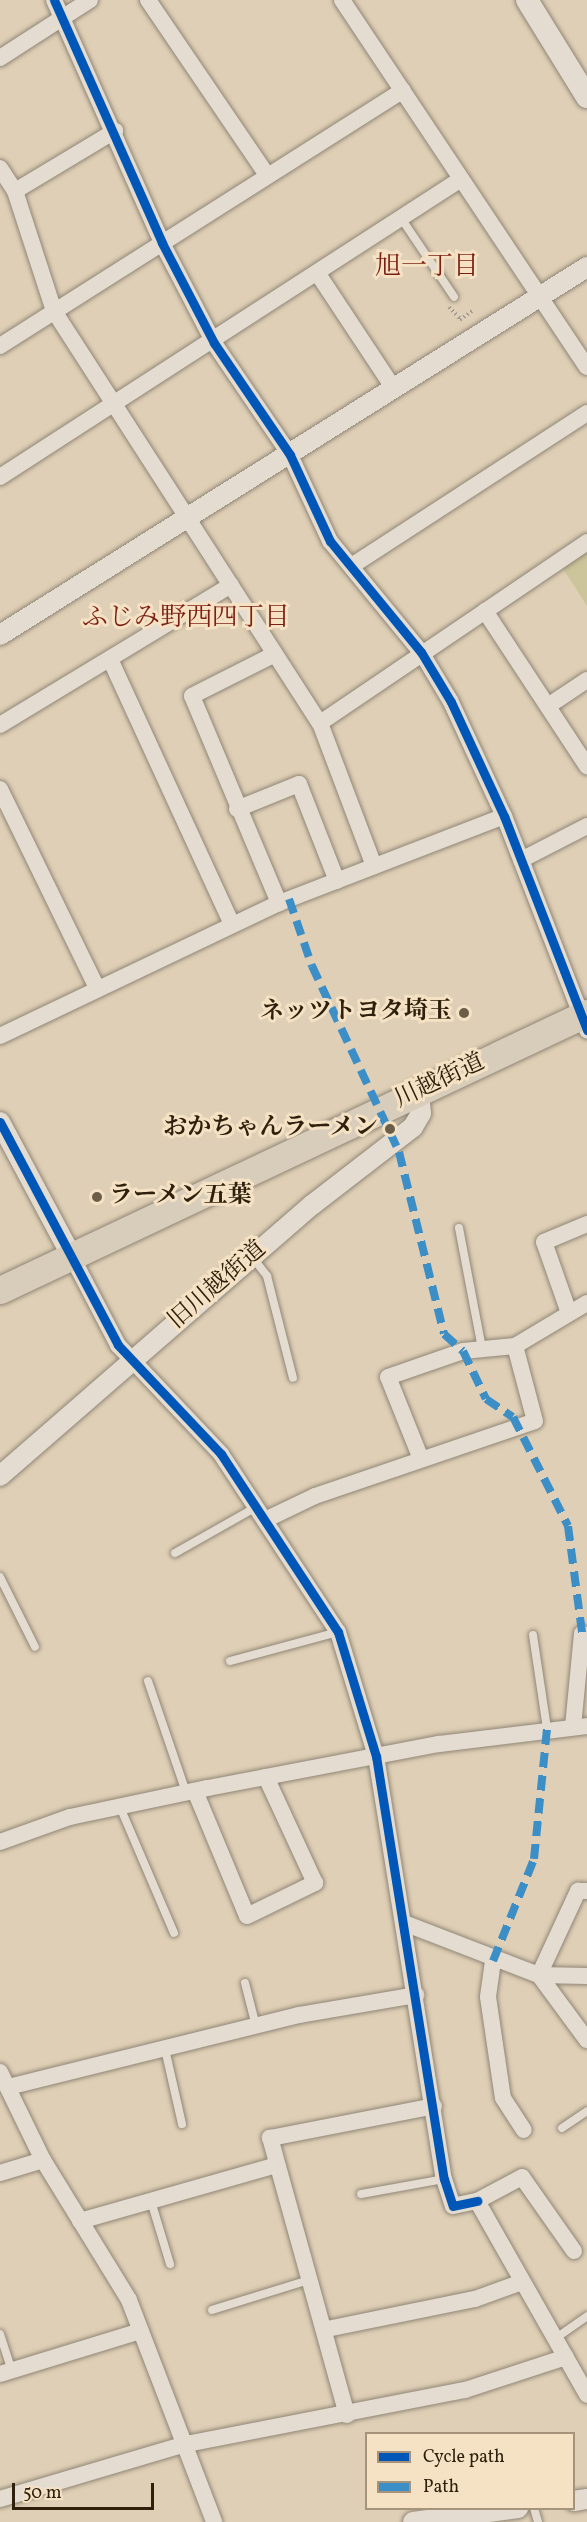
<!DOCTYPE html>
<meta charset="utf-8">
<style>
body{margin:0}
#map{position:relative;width:587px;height:2522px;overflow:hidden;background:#dfcfb6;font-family:Vollkorn,"Noto Serif JP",serif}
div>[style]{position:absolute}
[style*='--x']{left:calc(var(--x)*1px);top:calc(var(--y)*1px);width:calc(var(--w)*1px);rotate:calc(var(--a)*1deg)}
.green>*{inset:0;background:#ccc49a}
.path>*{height:4px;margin-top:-2px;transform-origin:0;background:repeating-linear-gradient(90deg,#a29a90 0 1.5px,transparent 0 4.5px)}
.roads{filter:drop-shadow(0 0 2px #908676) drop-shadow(0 0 2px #908676)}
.service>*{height:8px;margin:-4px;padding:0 4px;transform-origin:4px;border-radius:4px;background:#e4dcd0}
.minor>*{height:16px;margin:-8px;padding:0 8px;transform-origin:8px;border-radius:8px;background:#e4dcd0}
.tertiary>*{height:20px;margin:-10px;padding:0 10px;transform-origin:10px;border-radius:10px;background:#e4dcd0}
.secondary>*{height:22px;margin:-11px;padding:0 11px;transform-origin:11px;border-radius:11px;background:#e4dcd0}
.trunk>*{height:27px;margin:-13.5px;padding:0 13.5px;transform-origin:13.5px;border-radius:13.5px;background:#d8ccbb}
.quiet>*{height:8px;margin-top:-4px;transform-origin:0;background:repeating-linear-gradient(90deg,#3c8ec7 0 15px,transparent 0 23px)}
.cycleway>*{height:9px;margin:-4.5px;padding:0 4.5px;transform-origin:4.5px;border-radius:4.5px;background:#0057b8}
.dots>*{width:16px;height:16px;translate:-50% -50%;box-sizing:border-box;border:3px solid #f5e2c4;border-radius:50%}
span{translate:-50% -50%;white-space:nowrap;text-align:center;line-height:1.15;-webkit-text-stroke:6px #f5e2c4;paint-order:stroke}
.poi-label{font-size:24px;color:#2e200d;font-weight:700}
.right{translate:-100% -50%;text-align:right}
.left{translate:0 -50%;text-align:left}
.street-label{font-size:24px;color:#2e200d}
.neighbourhood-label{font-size:26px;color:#7a1f14}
.legend{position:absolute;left:365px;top:2432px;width:210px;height:78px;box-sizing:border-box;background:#f5e2c4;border:2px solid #a5947b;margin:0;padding:8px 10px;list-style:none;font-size:18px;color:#2e200d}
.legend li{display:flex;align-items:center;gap:12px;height:30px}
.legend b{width:30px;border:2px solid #a5947b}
.scale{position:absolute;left:12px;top:2483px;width:142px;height:27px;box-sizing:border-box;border:3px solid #2e200d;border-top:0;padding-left:8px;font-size:18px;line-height:21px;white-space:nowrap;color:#2e200d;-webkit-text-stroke:4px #f5e2c4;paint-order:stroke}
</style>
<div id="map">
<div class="green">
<div style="clip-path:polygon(587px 550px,587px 606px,562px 567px)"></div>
</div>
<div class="path">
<div style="--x:449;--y:307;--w:16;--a:47"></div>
<div style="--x:460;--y:320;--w:15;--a:-37"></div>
</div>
<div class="roads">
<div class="service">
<div style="--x:401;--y:218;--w:95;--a:56.1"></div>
<div style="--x:459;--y:1228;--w:123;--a:79.2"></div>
<div style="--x:253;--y:1258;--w:23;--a:52"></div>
<div style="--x:267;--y:1276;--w:105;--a:75.7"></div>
<div style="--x:175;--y:1553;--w:95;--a:-29.5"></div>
<div style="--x:0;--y:1577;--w:78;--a:63.4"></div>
<div style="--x:533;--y:1635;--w:95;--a:81.5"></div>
<div style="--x:230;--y:1661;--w:112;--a:-15"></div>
<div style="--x:148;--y:1681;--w:117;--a:71.1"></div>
<div style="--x:120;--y:1807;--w:137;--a:66.8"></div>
<div style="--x:245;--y:1983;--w:44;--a:75.7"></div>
<div style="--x:165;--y:2049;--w:77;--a:77.2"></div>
<div style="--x:562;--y:2128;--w:30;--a:-34"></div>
<div style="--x:361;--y:2194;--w:84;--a:-10.2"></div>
<div style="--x:151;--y:2201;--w:66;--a:73.2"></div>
<div style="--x:212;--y:2310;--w:105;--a:-17.2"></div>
<div style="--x:0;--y:2334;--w:39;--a:72"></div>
<div style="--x:556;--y:2338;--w:38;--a:-35"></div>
<div style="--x:534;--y:2508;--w:15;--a:74"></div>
</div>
<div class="minor">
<div style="--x:54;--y:0;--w:266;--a:66"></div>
<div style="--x:162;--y:243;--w:113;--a:62.5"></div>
<div style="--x:214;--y:343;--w:135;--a:55.8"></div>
<div style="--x:290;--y:455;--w:95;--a:65.1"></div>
<div style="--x:330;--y:541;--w:144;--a:50.7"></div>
<div style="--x:421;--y:652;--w:58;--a:59"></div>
<div style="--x:451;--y:702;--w:126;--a:65.1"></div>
<div style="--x:504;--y:816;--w:230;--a:68.8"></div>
<div style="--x:148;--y:0;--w:212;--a:55.8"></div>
<div style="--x:342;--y:0;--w:441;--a:56.3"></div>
<div style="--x:0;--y:58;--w:107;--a:-32.8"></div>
<div style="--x:0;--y:168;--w:27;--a:57"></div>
<div style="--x:15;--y:191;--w:126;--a:72"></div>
<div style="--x:54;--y:311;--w:490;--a:57.2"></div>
<div style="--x:320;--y:723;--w:153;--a:69.3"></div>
<div style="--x:15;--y:191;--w:117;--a:-31"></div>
<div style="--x:318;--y:274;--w:138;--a:56.5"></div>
<div style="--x:0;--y:346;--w:477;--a:-32.4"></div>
<div style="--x:0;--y:477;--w:549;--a:-32.88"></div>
<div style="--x:353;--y:565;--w:279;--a:-33"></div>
<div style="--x:485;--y:611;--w:186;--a:56.7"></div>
<div style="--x:275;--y:654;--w:93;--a:153.2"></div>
<div style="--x:192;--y:696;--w:225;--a:67.2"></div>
<div style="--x:110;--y:659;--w:292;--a:65.3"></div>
<div style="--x:548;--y:706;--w:47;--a:-33.7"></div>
<div style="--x:320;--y:723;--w:323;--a:-34.1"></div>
<div style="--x:0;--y:725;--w:270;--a:-31.2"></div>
<div style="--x:0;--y:789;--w:221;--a:64"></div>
<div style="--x:237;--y:809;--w:67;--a:-22"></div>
<div style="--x:299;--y:784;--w:104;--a:68.6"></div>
<div style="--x:521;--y:860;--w:74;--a:-27.3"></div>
<div style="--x:0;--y:1036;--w:309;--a:-25.5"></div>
<div style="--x:279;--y:903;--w:241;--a:-21.1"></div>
<div style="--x:71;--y:1255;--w:102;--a:62.4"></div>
<div style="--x:118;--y:1345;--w:150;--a:46.6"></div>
<div style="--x:221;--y:1454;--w:213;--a:56.7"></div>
<div style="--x:338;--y:1632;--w:130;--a:73"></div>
<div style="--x:376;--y:1756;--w:428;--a:80.9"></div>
<div style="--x:444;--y:2179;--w:28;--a:72"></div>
<div style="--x:453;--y:2206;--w:25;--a:-12"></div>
<div style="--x:568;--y:1310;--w:72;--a:-109.4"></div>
<div style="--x:544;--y:1242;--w:47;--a:-22.7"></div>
<div style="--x:421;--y:1459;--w:88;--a:-111.9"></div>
<div style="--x:388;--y:1377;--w:79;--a:-19.1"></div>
<div style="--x:463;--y:1351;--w:52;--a:-5.5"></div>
<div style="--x:515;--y:1346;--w:84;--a:-30.8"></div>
<div style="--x:267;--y:1519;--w:53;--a:-25.6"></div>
<div style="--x:315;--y:1496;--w:232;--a:-18.8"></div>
<div style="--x:535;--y:1421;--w:78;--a:-104.9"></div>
<div style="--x:573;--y:1727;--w:94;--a:-84.5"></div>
<div style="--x:195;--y:1791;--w:135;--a:67.4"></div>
<div style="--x:247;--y:1916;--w:76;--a:-25.9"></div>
<div style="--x:315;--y:1883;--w:117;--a:-114.8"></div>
<div style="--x:0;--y:1842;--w:74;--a:-19.7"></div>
<div style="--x:70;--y:1817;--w:141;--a:-11.9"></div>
<div style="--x:208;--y:1788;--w:235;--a:-10.8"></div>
<div style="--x:439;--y:1744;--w:149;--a:-6.9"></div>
<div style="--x:404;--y:1923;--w:145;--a:21.1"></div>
<div style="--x:539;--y:1975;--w:48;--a:1.2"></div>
<div style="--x:493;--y:1961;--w:36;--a:98"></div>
<div style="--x:488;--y:1997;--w:102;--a:81.6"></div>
<div style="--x:503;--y:2098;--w:38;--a:57"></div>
<div style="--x:539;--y:1975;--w:93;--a:-65.1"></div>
<div style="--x:578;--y:1891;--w:9;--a:0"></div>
<div style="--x:539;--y:1975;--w:81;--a:53.6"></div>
<div style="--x:0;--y:2072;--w:98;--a:64"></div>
<div style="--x:43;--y:2160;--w:164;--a:58.4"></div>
<div style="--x:129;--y:2300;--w:238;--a:69"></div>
<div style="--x:8;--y:2087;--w:300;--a:-13.9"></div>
<div style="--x:299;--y:2015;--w:119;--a:-9.7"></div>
<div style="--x:0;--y:2173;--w:45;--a:-16.8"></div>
<div style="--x:80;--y:2221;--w:205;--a:-15.9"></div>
<div style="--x:574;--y:2251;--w:90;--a:-125.1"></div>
<div style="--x:522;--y:2177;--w:51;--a:151.9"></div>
<div style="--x:477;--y:2201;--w:223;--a:60.4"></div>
<div style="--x:327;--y:2329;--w:151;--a:-11.5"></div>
<div style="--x:475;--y:2299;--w:50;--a:-19.9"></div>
<div style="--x:0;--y:2374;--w:147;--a:-17"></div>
<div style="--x:347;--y:2415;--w:288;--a:-105.5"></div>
<div style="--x:270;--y:2138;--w:167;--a:-11"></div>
<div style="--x:0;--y:2499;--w:194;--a:-16.5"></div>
<div style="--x:186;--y:2444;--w:284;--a:-11"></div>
<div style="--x:465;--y:2390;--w:106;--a:-18.1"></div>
</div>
<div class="tertiary">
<div style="--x:0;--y:635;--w:693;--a:-32.08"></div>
<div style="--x:0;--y:1122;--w:151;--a:61.9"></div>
<div style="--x:0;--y:1476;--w:413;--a:-41"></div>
<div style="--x:312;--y:1205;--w:128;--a:-37.7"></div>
<div style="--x:413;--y:1127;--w:16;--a:-60"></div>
<div style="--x:421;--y:1113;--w:20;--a:-96"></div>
<div style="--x:574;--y:2501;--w:13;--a:-9"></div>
<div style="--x:413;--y:2522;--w:106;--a:-7.6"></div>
</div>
<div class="secondary">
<div style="--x:527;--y:0;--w:114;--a:58.3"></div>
</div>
<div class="trunk">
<div style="--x:0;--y:1290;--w:649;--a:-25.26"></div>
</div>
</div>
<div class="quiet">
<div style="--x:289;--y:899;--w:71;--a:71.1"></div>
<div style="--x:312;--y:966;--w:205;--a:64.9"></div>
<div style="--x:399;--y:1152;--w:187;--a:76.1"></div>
<div style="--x:444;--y:1334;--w:25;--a:42"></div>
<div style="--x:463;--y:1351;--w:53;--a:64.4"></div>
<div style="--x:486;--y:1399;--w:32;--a:34"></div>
<div style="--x:513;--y:1417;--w:122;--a:63.2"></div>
<div style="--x:568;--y:1526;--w:108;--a:82.5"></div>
<div style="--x:493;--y:1961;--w:110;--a:-68.1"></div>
<div style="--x:534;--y:1859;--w:131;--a:-84.3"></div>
</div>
<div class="cycleway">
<div style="--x:54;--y:0;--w:266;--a:66"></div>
<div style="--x:162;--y:243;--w:113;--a:62.5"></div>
<div style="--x:214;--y:343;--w:135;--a:55.8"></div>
<div style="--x:290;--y:455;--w:95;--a:65.1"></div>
<div style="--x:330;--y:541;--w:144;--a:50.7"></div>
<div style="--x:421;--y:652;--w:58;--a:59"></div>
<div style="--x:451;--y:702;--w:126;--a:65.1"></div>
<div style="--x:504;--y:816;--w:230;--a:68.8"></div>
<div style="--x:0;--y:1122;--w:252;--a:62.1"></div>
<div style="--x:118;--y:1345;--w:150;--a:46.6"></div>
<div style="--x:221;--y:1454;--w:213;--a:56.7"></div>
<div style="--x:338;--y:1632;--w:130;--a:73"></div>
<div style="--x:376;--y:1756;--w:428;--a:80.9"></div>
<div style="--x:444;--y:2179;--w:28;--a:72"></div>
<div style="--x:453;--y:2206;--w:25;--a:-12"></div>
</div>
<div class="dots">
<div style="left:464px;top:1013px;background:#6c5d48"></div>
<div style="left:390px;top:1129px;background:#6c5d48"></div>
<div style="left:97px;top:1197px;background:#6c5d48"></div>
</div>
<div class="poi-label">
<span class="right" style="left:452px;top:1013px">ネッツトヨタ埼玉</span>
<span class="right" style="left:378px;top:1129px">おかちゃんラーメン</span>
<span class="left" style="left:109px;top:1197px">ラーメン五葉</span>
</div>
<div class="street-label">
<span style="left:440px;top:1082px;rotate:-25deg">川越街道</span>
<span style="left:218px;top:1286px;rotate:-41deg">旧川越街道</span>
</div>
<div class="neighbourhood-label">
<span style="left:427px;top:268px">旭一丁目</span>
<span style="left:186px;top:619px">ふじみ野西四丁目</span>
</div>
<ul class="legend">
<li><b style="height:8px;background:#0057b8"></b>Cycle path</li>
<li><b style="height:8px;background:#3c8ec7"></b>Path</li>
</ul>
<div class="scale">50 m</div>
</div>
